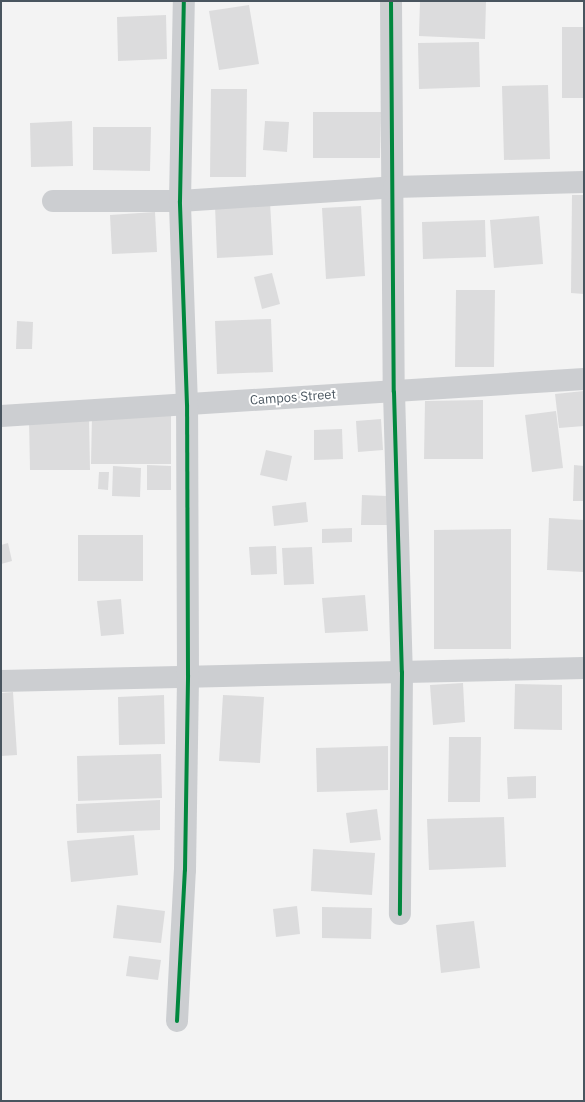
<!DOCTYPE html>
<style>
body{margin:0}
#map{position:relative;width:585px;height:1102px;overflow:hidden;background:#f3f3f3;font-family:"IBM Plex Sans",sans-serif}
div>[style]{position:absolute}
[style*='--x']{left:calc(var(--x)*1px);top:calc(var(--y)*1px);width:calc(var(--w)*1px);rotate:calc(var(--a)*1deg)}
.building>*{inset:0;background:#dcdcdd}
.minor>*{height:22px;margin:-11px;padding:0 11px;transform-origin:11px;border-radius:11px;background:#ccced1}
.cycleway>*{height:4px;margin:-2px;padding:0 2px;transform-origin:2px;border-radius:2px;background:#00873e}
span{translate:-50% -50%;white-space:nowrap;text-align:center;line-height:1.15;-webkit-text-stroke:4px #fff;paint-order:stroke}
.street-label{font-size:13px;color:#49555f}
.frame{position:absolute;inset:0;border:2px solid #49555f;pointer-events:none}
</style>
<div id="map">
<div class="building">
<div style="clip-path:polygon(420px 1px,486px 1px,485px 39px,419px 36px)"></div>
<div style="clip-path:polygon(249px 5px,259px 64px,219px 70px,209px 11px)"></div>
<div style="clip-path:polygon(166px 15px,167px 59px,118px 61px,117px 17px)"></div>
<div style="clip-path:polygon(562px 27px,584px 27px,584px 98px,562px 98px)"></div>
<div style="clip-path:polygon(479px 42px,480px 87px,419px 89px,418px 43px)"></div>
<div style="clip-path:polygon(548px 85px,550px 159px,504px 160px,502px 86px)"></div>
<div style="clip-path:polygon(211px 89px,247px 89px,246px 177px,210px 177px)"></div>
<div style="clip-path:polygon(313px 112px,381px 112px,380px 158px,313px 158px)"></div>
<div style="clip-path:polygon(72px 121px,73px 166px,31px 167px,30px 123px)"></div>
<div style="clip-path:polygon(265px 121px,289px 122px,287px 152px,263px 150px)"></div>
<div style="clip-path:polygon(93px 127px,151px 127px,150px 171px,93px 170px)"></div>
<div style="clip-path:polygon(572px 195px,584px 195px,584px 294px,571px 293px)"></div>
<div style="clip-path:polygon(270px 202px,273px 255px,217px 258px,215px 205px)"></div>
<div style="clip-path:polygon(361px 206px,365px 276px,326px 279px,322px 208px)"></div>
<div style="clip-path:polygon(155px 212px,157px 252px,112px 254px,110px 215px)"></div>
<div style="clip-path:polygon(539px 216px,543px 264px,494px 268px,490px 220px)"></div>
<div style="clip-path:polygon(485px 220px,486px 257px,423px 259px,422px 222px)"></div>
<div style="clip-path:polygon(272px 273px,280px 304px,262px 309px,254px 277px)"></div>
<div style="clip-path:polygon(456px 290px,495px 290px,494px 367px,455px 367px)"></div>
<div style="clip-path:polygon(271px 319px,273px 372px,217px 374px,215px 321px)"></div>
<div style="clip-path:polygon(17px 321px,33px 322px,32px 349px,16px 349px)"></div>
<div style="clip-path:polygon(584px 391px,584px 426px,559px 428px,555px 394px)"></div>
<div style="clip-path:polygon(483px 400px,483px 459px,424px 459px,425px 401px)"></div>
<div style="clip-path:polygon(556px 411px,563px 468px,532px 472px,525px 415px)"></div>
<div style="clip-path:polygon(92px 415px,171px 415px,171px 464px,91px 464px)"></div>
<div style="clip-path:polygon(89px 417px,90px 470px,30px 470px,29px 418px)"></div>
<div style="clip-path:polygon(381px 419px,383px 450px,358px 452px,356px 421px)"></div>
<div style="clip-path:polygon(342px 429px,343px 459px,314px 460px,314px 430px)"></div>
<div style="clip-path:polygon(266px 450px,292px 456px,287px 481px,260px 475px)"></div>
<div style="clip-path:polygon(147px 465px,171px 466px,171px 490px,147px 490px)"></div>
<div style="clip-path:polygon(574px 465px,584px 466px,584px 501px,573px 501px)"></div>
<div style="clip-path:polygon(113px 466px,141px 468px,140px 497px,112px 496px)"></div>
<div style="clip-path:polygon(99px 472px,109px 472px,108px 490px,98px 489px)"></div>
<div style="clip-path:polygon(362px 495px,387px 496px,387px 525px,361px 525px)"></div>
<div style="clip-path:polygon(306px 502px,308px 522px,274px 526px,272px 506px)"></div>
<div style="clip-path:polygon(549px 518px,584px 520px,584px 572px,547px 570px)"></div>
<div style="clip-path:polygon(352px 528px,352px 542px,322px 543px,322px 529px)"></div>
<div style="clip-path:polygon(511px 529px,511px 649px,434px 649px,434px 530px)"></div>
<div style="clip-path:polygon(78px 535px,143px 535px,143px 581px,78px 581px)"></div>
<div style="clip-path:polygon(8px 543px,12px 561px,1px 564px,1px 545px)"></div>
<div style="clip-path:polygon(276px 546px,277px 574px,251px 575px,249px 547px)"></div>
<div style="clip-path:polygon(312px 547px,314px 584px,284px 585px,282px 548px)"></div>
<div style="clip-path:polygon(365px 595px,368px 631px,325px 633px,322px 598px)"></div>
<div style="clip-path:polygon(121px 599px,124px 634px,101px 636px,97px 601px)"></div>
<div style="clip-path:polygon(463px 683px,465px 722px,433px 725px,430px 685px)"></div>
<div style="clip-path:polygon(515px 684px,562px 685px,562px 730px,514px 729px)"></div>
<div style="clip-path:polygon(13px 692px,17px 755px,1px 756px,1px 693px)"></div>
<div style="clip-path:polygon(164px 695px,165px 744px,119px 745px,118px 697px)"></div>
<div style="clip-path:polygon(223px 695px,264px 697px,260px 763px,219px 761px)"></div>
<div style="clip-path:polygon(449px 737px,481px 737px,480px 802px,448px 802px)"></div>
<div style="clip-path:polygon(388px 746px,388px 790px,317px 792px,316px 748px)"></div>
<div style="clip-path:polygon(161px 754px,162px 798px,78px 801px,77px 756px)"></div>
<div style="clip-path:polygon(536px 776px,536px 798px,508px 799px,507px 777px)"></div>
<div style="clip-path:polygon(160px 800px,160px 830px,77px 833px,76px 804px)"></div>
<div style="clip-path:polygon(377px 809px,381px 840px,350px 843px,346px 813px)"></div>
<div style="clip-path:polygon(504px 817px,506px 867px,429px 870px,427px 819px)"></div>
<div style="clip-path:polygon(134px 835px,138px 875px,71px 882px,67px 841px)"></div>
<div style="clip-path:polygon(313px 849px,375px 853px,372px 895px,311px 891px)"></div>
<div style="clip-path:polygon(117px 905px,165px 911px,161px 943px,113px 938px)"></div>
<div style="clip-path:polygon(297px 906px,300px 934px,276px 937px,273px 909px)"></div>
<div style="clip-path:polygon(322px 907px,372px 908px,371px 939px,322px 938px)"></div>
<div style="clip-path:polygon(474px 921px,480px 968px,441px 973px,436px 925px)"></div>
<div style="clip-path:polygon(129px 956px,161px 960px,158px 980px,126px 976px)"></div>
</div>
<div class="minor">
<div style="--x:391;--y:1;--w:391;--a:89.6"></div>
<div style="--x:394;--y:392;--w:280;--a:88.4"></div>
<div style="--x:402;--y:672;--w:242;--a:90.5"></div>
<div style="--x:53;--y:201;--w:127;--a:0"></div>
<div style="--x:180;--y:201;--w:214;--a:-3.7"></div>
<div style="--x:394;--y:187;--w:190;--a:-1.5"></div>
<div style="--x:1;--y:416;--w:584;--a:-3.63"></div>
<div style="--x:1;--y:681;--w:583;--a:-1.28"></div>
<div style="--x:177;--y:1021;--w:151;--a:-87"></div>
<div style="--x:185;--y:870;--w:195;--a:-89.1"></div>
<div style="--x:188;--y:675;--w:270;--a:-90.2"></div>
<div style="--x:187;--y:405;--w:204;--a:-92"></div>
<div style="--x:180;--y:201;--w:200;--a:-88.9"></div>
</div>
<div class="cycleway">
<div style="--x:391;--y:1;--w:391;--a:89.6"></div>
<div style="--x:394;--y:392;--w:280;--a:88.4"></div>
<div style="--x:402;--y:672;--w:242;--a:90.5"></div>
<div style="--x:177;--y:1021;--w:151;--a:-87"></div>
<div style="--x:185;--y:870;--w:195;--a:-89.1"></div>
<div style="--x:188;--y:675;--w:270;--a:-90.2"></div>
<div style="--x:187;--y:405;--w:204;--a:-92"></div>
<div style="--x:180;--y:201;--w:200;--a:-88.9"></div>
</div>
<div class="street-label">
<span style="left:293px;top:398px;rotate:-4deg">Campos Street</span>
</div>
<div class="frame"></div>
</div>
